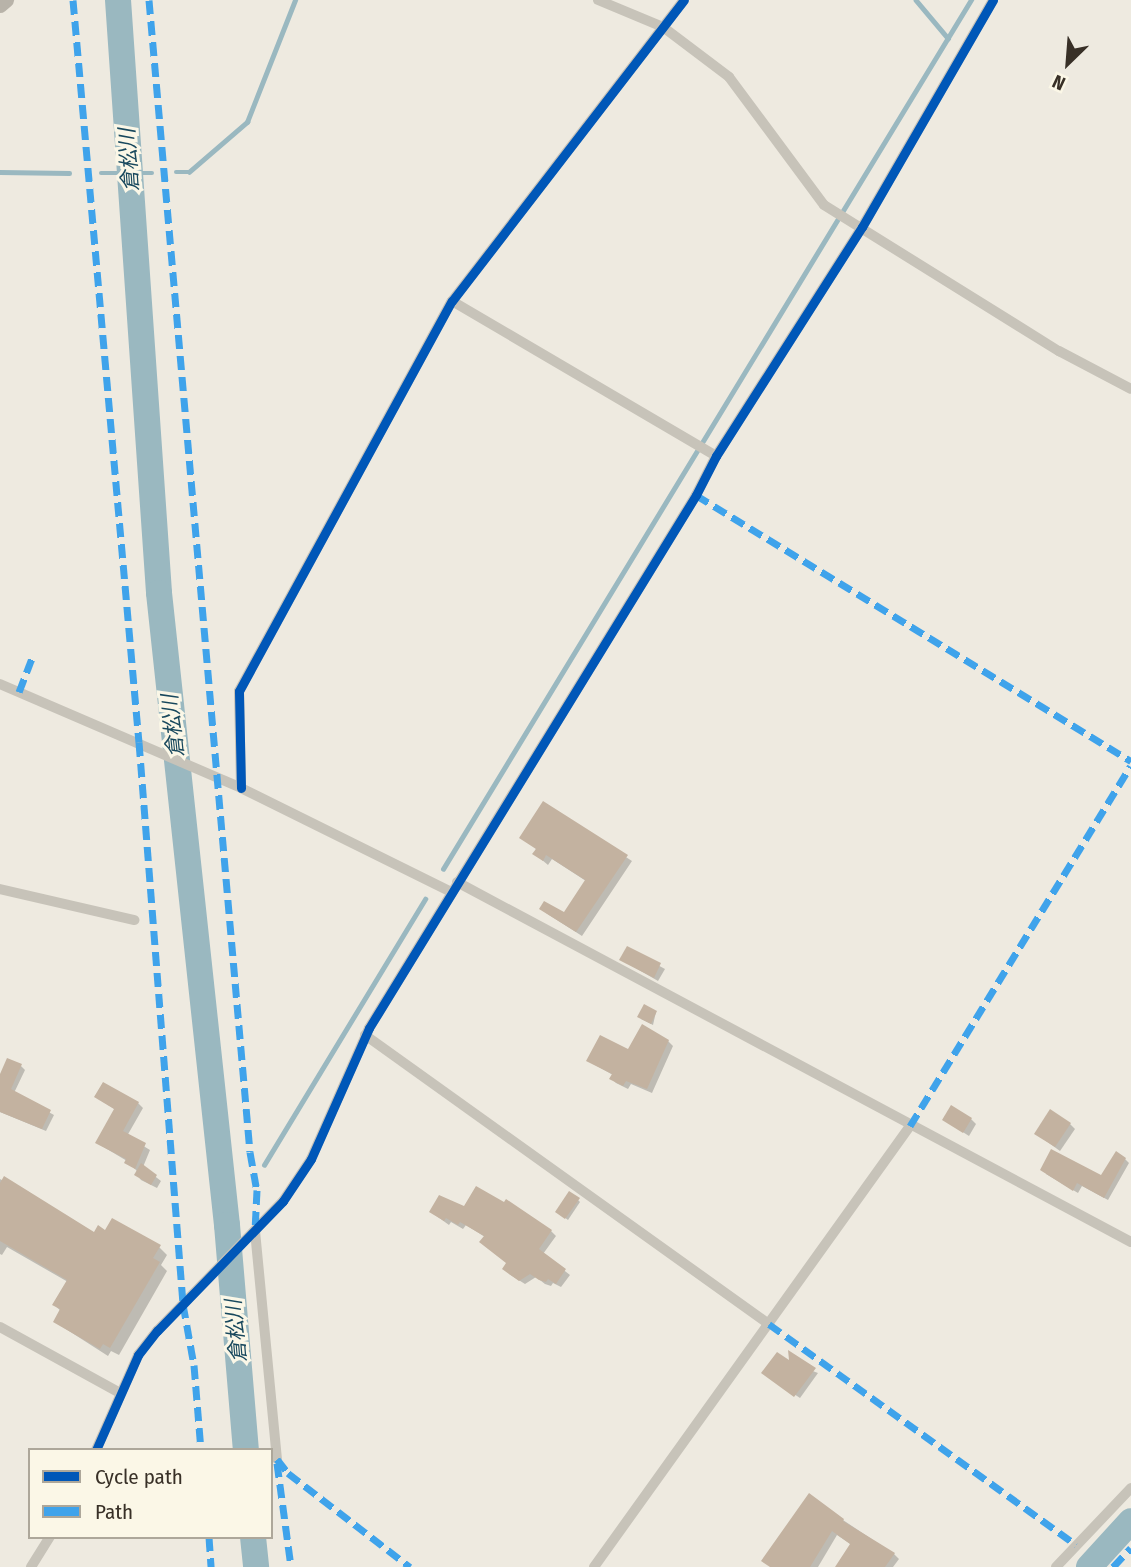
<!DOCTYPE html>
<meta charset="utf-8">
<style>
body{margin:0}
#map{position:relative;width:1131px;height:1567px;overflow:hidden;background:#eeeae0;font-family:"Fira Sans Condensed","Noto Sans JP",sans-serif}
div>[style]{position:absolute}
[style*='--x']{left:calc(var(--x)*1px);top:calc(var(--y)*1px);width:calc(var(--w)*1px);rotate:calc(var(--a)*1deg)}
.shadow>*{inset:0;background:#0003}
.stream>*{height:4.5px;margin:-2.25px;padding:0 2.25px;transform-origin:2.25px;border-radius:2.25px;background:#9ab8c0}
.river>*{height:26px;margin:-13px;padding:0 13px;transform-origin:13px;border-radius:13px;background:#9ab8c0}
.building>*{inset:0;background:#c3b2a0}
.minor>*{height:10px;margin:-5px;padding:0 5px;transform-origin:5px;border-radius:5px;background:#c7c3b9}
.secondary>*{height:16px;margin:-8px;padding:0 8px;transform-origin:8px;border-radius:8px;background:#b8b3a9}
.quiet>*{height:7px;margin-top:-3.5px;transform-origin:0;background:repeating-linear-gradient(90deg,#3fa3eb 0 14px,transparent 0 21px)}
.cycleway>*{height:9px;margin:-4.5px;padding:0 4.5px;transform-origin:4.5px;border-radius:4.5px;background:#0057b8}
span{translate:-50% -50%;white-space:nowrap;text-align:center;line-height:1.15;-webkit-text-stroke:6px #fbf7e7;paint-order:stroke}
.water-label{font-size:21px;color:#18485d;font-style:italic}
.legend{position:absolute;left:28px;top:1448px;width:245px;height:91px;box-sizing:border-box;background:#fbf7e7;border:2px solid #ada79a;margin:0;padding:9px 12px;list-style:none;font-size:21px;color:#383027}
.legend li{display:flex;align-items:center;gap:14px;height:35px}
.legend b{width:35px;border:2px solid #ada79a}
.north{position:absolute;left:1033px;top:28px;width:70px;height:70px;-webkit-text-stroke:5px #fbf7e7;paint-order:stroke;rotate:205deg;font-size:19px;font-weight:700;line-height:28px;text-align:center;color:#383027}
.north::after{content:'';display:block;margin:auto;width:24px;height:32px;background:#383027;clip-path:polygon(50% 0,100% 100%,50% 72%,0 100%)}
</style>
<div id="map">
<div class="shadow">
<div style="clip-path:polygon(543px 803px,632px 861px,582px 936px,546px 913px,565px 915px,586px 881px,552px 859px,548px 865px,535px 854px)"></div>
<div style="clip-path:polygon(628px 949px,665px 969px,658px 981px,622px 960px)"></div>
<div style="clip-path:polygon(656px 1012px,653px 1025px,641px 1019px)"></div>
<div style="clip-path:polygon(668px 1041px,673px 1046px,652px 1093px,631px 1084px,628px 1089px,616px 1083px,611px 1078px,613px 1075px,588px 1061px)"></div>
<div style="clip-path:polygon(21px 1066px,25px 1070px,14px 1093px,54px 1115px,46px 1131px,0 1112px,0 1082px)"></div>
<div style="clip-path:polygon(96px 1097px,138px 1103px,143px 1108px,127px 1136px,150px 1150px,143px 1167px,161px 1181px,157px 1188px,141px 1180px,137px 1175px,138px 1172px,127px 1161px,97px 1143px,116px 1110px)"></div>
<div style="clip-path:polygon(971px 1119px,976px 1124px,969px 1136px,944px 1120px)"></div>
<div style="clip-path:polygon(1070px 1124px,1075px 1129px,1060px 1151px,1042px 1138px)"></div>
<div style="clip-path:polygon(1125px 1159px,1129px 1163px,1108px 1200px,1082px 1186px,1078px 1193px,1046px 1174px,1102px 1177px)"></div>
<div style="clip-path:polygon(0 1179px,95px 1234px,106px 1232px,159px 1247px,167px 1255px,161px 1265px,167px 1271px,119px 1355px,111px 1351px,108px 1356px,55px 1322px,61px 1311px,54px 1305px,68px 1282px,7px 1247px,2px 1255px,0 1254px)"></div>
<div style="clip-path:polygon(578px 1200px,580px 1202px,568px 1220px,559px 1213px)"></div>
<div style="clip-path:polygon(465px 1208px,551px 1231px,556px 1236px,543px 1254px,570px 1275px,561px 1287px,553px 1283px,551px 1286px,545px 1284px,536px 1277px,525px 1284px,509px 1274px,508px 1264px,485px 1237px,466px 1225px,463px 1229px,451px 1222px,449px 1225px,431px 1212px)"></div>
<div style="clip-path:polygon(791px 1363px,818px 1373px,800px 1398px,767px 1376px)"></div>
<div style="clip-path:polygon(843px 1520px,894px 1554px,899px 1559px,893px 1567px,837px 1567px,852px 1545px,837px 1535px,818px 1567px,771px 1567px)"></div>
</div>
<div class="stream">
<div style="--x:916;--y:0;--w:50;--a:49.9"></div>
<div style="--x:0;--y:172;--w:69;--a:0.8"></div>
<div style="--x:176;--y:172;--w:13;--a:0"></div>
<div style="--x:189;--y:172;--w:77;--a:-40.8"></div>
<div style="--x:247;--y:122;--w:131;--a:-68.5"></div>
<div style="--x:101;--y:173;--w:51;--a:0"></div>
<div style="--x:443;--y:869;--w:1017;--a:-58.72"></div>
<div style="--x:264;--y:1165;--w:311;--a:-58.8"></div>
</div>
<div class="river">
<div style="--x:118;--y:0;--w:594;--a:86.04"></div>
<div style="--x:159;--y:593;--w:636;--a:83.86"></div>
<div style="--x:227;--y:1225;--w:226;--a:85.2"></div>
<div style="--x:253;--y:1537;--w:30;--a:84"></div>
<div style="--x:1089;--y:1567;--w:62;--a:-47.6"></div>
</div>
<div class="building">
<div style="clip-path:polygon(543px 801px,628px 855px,576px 932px,539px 909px,544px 901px,564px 912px,585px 880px,546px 855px,543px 861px,532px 854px,536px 849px,519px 838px)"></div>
<div style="clip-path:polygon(627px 946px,661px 963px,654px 978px,619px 960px)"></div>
<div style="clip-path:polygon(644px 1004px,657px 1011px,651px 1024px,637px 1017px)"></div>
<div style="clip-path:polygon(642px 1024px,669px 1040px,647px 1089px,626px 1081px,623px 1086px,609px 1079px,612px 1074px,586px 1061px,600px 1035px,628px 1049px)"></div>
<div style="clip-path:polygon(7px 1058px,22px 1064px,11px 1089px,51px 1110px,42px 1129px,0 1112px,0 1074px)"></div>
<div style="clip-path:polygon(103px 1082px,139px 1102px,123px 1131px,146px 1143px,135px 1169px,124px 1163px,126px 1159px,95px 1143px,114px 1109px,94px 1097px)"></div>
<div style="clip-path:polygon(951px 1105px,972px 1118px,963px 1133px,942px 1120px)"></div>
<div style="clip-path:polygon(1050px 1109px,1071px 1123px,1055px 1147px,1034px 1134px)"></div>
<div style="clip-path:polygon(1051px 1149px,1101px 1175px,1116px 1151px,1126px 1158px,1104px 1198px,1077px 1183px,1073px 1191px,1040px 1170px)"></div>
<div style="clip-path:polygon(141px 1163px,157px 1175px,151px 1185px,134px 1175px)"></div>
<div style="clip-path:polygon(4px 1176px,94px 1232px,98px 1225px,105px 1230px,112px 1218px,161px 1245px,153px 1258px,160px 1262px,110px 1348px,103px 1344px,100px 1349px,53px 1322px,60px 1309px,52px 1305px,67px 1280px,0 1241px,0 1183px)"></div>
<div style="clip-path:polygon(476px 1186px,504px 1202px,506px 1199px,552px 1230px,539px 1249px,566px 1269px,556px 1284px,548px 1279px,546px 1282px,539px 1280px,530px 1274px,519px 1281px,502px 1269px,506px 1263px,479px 1242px,484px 1236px,460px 1222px,458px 1225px,446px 1218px,444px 1221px,429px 1212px,439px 1195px,464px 1206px)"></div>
<div style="clip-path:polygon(569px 1191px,580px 1198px,565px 1219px,555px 1212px)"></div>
<div style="clip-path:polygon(788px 1350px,816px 1368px,794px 1397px,761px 1373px,777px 1352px,789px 1360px)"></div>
<div style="clip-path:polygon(809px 1493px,844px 1519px,843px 1521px,895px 1553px,885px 1567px,835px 1567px,850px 1544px,832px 1531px,810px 1567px,770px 1567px,761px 1561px)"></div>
</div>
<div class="minor">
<div style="--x:598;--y:0;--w:70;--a:22.6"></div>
<div style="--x:663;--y:27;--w:83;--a:37.1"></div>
<div style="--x:729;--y:77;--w:159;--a:53.4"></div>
<div style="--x:824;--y:205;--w:277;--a:31.9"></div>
<div style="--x:1059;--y:351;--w:81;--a:27.8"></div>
<div style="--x:452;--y:301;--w:306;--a:30.4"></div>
<div style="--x:0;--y:684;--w:262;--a:23.3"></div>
<div style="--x:241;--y:788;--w:234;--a:26.3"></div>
<div style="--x:241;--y:788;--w:97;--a:-91.2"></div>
<div style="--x:239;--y:691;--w:444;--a:-61.4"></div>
<div style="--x:452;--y:301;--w:380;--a:-52.4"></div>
<div style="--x:457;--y:882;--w:764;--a:28.11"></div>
<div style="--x:0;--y:889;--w:138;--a:13"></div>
<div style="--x:365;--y:1035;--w:497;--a:35.6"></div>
<div style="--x:255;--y:1231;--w:229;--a:84.5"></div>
<div style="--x:0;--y:1327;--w:137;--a:28.8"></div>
<div style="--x:96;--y:1450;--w:104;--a:-66.1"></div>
<div style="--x:138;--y:1355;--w:31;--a:-52"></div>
<div style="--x:157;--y:1331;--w:181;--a:-45.9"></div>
<div style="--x:283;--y:1201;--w:50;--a:-56.3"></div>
<div style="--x:311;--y:1159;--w:143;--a:-66.1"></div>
<div style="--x:369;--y:1028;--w:625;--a:-58.47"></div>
<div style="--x:696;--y:495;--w:44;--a:-62.9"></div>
<div style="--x:716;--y:456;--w:272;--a:-57.5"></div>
<div style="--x:862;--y:227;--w:262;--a:-60"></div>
<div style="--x:31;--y:1567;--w:36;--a:-58"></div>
<div style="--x:594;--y:1567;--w:543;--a:-54.38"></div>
<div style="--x:1056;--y:1567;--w:109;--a:-46.5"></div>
</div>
<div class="secondary">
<div style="--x:0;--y:5;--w:8;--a:-40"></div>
</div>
<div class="quiet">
<div style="--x:73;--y:0;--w:745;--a:84.92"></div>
<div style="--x:139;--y:742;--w:564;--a:85.52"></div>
<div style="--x:183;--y:1304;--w:62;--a:79.8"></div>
<div style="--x:194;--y:1365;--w:85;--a:85.3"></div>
<div style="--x:149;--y:0;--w:1156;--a:84.99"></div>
<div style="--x:250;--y:1152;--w:39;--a:80"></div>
<div style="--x:257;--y:1190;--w:41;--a:92.8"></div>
<div style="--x:696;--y:495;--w:510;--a:31.45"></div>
<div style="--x:19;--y:692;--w:39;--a:-69"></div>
<div style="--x:910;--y:1126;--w:422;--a:-58.5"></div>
<div style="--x:769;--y:1324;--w:378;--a:35.7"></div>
<div style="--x:277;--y:1459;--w:18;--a:52"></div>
<div style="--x:288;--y:1473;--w:154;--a:37.6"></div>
<div style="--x:277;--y:1463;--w:105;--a:82.3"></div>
<div style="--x:209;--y:1537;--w:30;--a:86"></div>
<div style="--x:1113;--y:1567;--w:26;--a:-47"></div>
</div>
<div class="cycleway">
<div style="--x:241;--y:788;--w:97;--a:-91.2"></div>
<div style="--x:239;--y:691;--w:444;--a:-61.4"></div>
<div style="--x:452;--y:301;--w:380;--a:-52.4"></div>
<div style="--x:96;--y:1450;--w:104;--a:-66.1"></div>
<div style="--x:138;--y:1355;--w:31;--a:-52"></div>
<div style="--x:157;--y:1331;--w:181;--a:-45.9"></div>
<div style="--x:283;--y:1201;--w:50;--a:-56.3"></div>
<div style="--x:311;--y:1159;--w:143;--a:-66.1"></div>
<div style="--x:369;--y:1028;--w:625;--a:-58.47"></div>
<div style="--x:696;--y:495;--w:44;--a:-62.9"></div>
<div style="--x:716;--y:456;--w:272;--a:-57.5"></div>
<div style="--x:862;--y:227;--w:262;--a:-60"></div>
</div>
<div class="water-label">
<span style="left:129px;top:160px;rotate:-94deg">倉松川</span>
<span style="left:173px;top:726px;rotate:-96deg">倉松川</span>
<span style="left:236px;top:1331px;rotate:-95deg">倉松川</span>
</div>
<ul class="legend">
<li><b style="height:9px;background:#0057b8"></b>Cycle path</li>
<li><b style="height:9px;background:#3fa3eb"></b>Path</li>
</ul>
<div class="north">N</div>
</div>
